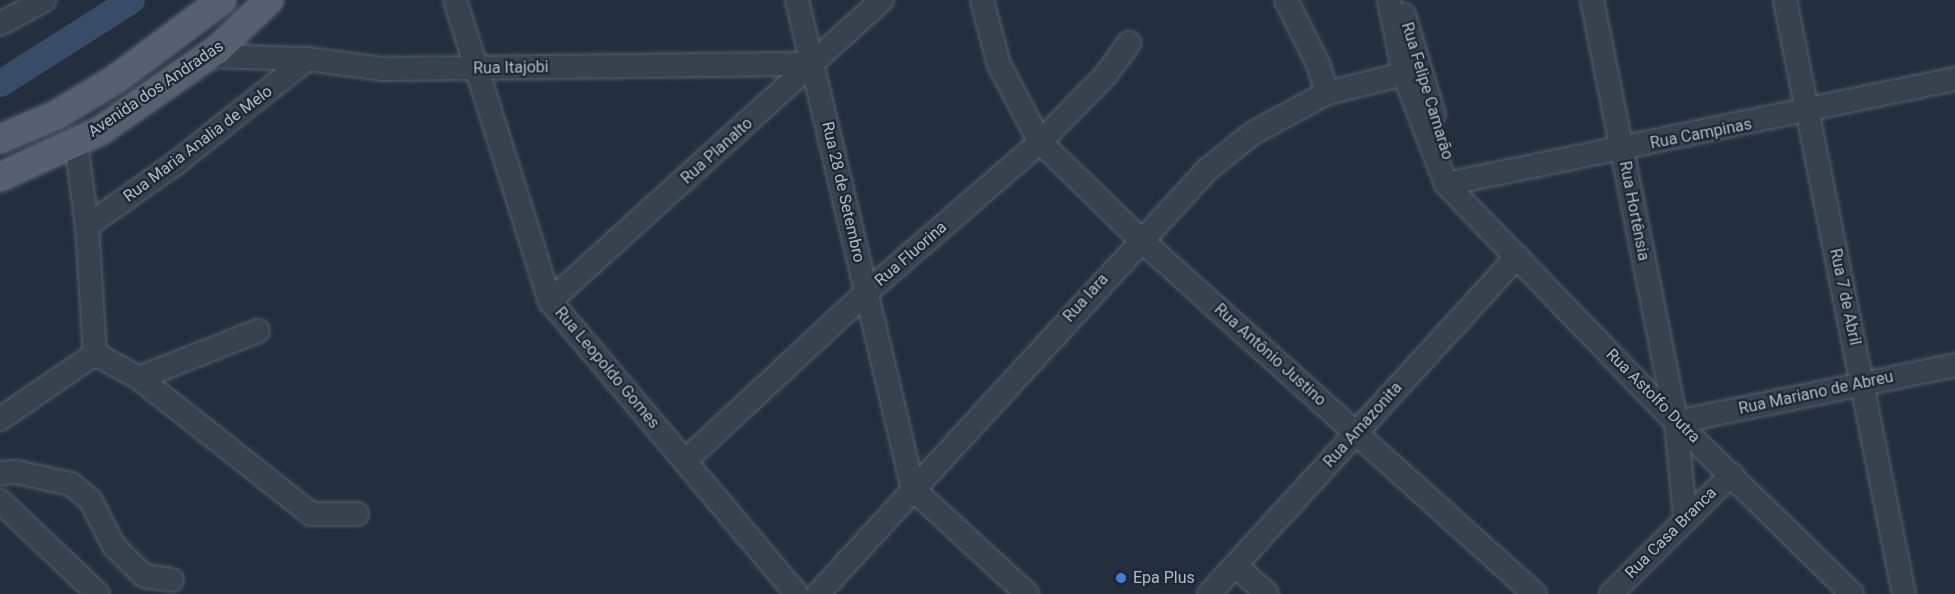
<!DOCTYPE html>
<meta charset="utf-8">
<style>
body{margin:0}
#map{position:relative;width:1955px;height:594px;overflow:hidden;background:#242f3e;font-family:Roboto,sans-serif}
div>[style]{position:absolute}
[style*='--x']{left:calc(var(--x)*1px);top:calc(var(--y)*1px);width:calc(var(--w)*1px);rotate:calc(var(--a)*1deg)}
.river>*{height:27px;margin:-13.5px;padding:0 13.5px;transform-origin:13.5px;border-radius:13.5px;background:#394c67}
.roads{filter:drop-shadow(0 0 2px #565f6c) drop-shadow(0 0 2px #565f6c)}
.minor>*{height:22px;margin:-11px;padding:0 11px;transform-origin:11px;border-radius:11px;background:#38414e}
.major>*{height:28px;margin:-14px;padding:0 14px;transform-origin:14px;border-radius:14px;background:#56606e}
.dots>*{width:16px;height:16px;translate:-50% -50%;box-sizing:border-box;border:3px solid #1d2633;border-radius:50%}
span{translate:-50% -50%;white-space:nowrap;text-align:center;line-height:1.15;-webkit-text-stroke:4.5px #1d2633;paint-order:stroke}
.street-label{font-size:16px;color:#b4bcc9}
.poi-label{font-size:16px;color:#b4bcc9}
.left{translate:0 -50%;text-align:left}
</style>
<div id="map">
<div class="river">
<div style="--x:0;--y:83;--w:155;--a:-32.4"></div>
</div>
<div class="roads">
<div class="minor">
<div style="--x:455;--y:0;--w:316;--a:72.5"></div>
<div style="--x:550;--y:301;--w:383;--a:49.9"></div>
<div style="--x:797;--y:0;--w:503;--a:76.66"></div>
<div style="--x:913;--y:489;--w:155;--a:42.6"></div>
<div style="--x:982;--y:0;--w:67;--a:75.3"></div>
<div style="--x:999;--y:65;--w:87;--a:62"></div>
<div style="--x:1040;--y:142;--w:139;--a:44.1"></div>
<div style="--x:1140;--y:239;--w:531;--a:41.95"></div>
<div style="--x:1286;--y:0;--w:72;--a:63.4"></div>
<div style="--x:1318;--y:64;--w:30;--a:73"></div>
<div style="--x:1389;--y:0;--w:76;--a:78.5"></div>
<div style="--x:1404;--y:74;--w:118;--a:69.1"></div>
<div style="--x:1446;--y:184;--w:331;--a:46"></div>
<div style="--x:1676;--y:422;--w:246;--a:44.3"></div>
<div style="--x:1592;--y:0;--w:430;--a:78.7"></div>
<div style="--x:1676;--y:422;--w:96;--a:84.6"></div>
<div style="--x:1785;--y:0;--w:606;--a:78.67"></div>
<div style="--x:1404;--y:15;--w:104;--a:73.3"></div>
<div style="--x:0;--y:24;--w:50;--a:-28.6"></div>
<div style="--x:208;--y:56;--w:99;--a:1.7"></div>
<div style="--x:307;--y:59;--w:78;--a:7.4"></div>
<div style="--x:384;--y:69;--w:429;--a:-0.7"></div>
<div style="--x:1446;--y:184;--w:520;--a:-11.66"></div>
<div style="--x:87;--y:226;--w:109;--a:-35.3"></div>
<div style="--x:176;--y:163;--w:167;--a:-38.4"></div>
<div style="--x:550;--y:301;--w:448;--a:-42.2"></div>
<div style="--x:95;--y:354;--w:50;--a:28.6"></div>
<div style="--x:139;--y:378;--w:219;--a:38.3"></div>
<div style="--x:311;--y:514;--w:46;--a:0"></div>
<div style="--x:139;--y:378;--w:128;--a:-21.6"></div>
<div style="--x:0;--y:419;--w:115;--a:-34.4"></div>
<div style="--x:95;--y:354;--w:128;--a:-93.6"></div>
<div style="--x:87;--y:226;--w:85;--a:-97.5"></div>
<div style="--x:1676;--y:422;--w:285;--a:-11.5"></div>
<div style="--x:686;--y:460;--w:247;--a:-42.9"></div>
<div style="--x:867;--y:292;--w:229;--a:-40.9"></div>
<div style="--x:1040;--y:142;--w:93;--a:-45.4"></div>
<div style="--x:1105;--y:76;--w:41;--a:-54"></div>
<div style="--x:0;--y:473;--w:16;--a:-4"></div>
<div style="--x:16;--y:472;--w:56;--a:12.3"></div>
<div style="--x:71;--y:484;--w:26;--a:40"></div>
<div style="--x:91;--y:501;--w:51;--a:62.9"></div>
<div style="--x:114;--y:546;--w:42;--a:45"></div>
<div style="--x:144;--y:576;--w:28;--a:8"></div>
<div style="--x:0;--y:501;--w:135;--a:43.5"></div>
<div style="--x:1235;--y:565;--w:43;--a:42.2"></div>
<div style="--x:818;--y:594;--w:577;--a:-47.46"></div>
<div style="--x:1208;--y:169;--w:58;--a:-38.7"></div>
<div style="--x:1253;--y:133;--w:84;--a:-28.4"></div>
<div style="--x:1327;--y:93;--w:79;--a:-13.9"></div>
<div style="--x:1209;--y:594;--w:457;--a:-47.6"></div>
<div style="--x:1611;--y:594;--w:170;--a:-44.8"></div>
</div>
<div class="major">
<div style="--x:0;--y:139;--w:63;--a:-23.3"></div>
<div style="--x:58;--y:114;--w:68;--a:-31.1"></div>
<div style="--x:116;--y:79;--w:132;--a:-36.7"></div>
<div style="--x:0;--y:177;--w:110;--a:-24.7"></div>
<div style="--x:100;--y:131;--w:144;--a:-34.8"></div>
<div style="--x:218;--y:49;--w:71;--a:-43.9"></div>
</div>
</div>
<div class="dots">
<div style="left:1121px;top:578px;background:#3f7fe0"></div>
</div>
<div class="street-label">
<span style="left:511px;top:68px;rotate:-1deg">Rua Itajobi</span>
<span style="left:156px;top:89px;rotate:-34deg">Avenida dos Andradas</span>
<span style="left:1427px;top:91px;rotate:73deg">Rua Felipe Camarão</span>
<span style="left:1701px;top:134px;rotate:-11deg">Rua Campinas</span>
<span style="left:198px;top:144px;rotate:-37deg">Rua Maria Analia de Melo</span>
<span style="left:717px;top:151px;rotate:-42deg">Rua Planalto</span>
<span style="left:843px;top:192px;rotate:77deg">Rua 28 de Setembro</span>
<span style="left:1634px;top:211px;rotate:79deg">Rua Hortênsia</span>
<span style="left:911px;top:254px;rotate:-41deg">Rua Fluorina</span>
<span style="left:1845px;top:297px;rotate:78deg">Rua 7 de Abril</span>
<span style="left:1086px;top:298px;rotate:-48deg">Rua Iara</span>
<span style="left:1270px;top:355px;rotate:42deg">Rua Antônio Justino</span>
<span style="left:607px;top:368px;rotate:50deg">Rua Leopoldo Gomes</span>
<span style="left:1816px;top:393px;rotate:-12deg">Rua Mariano de Abreu</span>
<span style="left:1653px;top:396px;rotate:45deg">Rua Astolfo Dutra</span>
<span style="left:1363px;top:425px;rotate:-48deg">Rua Amazonita</span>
<span style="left:1671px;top:533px;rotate:-45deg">Rua Casa Branca</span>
</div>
<div class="poi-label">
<span class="left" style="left:1133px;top:578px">Epa Plus</span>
</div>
</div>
